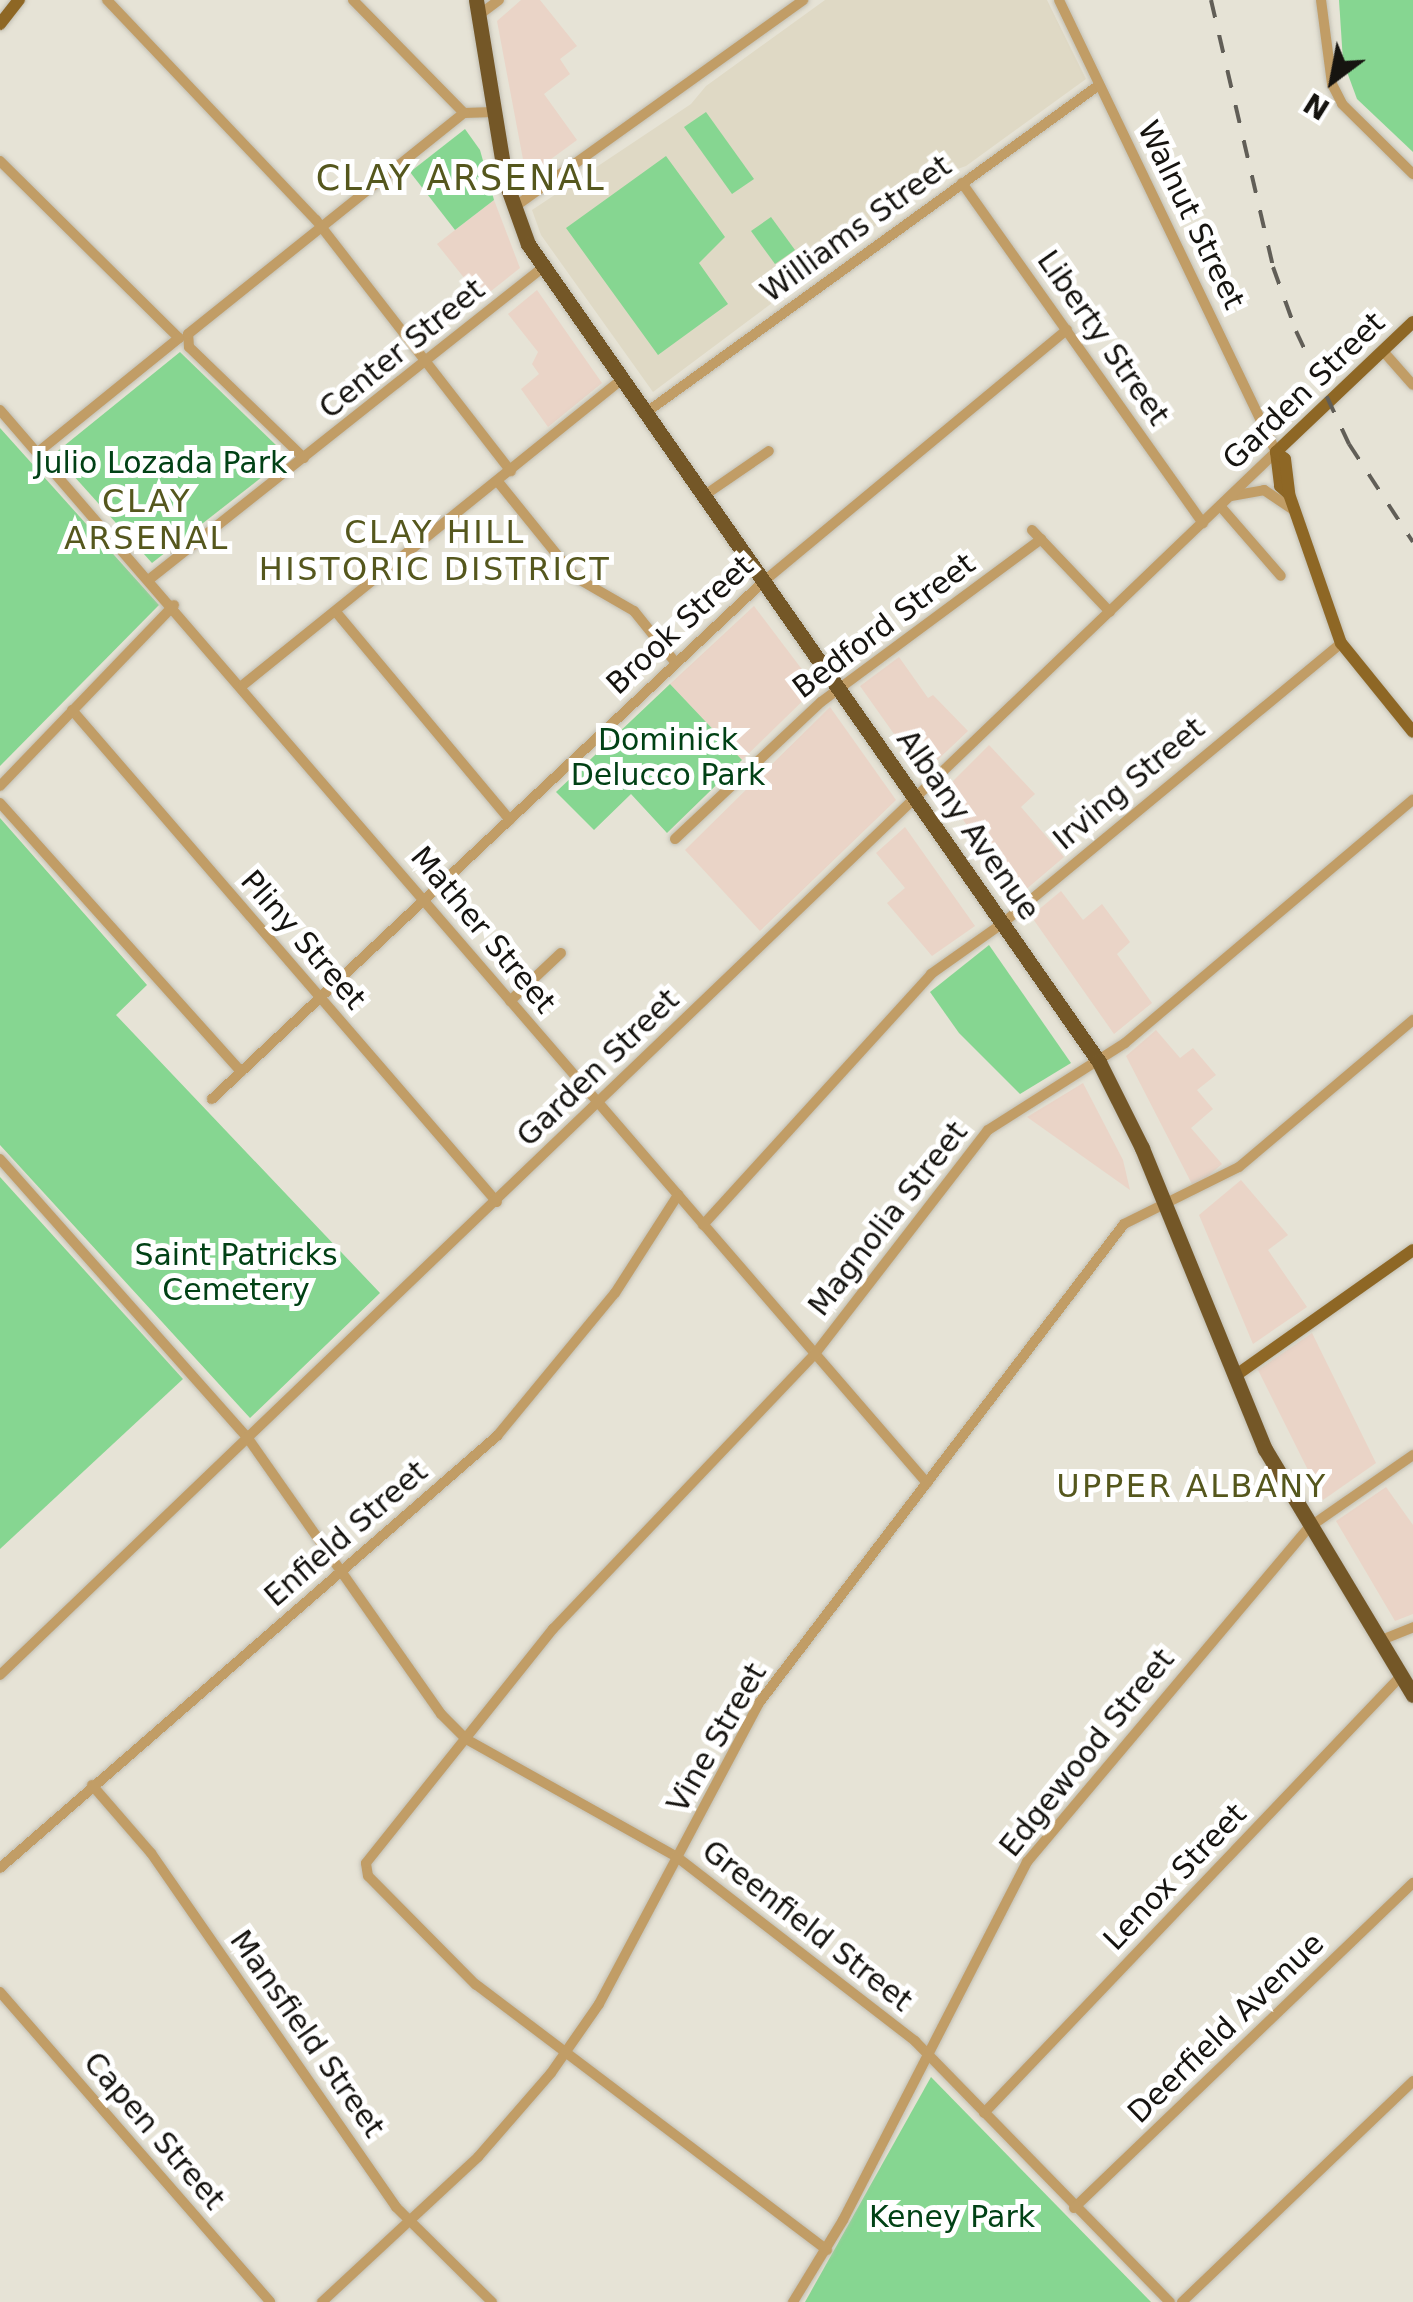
<!DOCTYPE html>
<style>
body{margin:0}
#map{position:relative;width:1413px;height:2302px;overflow:hidden;background:#e6e3d6;font-family:"DejaVu Sans",sans-serif}
div>[style]{position:absolute}
[style*='--x']{left:calc(var(--x)*1px);top:calc(var(--y)*1px);width:calc(var(--w)*1px);rotate:calc(var(--a)*1deg)}
.commercial>*{inset:0;background:#ead4c7}
.built>*{inset:0;background:#dfd9c5}
.green>*{inset:0;background:#86d691}
.roads{filter:drop-shadow(0 0 2px #c1beb2) drop-shadow(0 0 2px #c1beb2)}
.minor>*{height:10px;margin:-5px;padding:0 5px;transform-origin:5px;border-radius:5px;background:#c19d66}
.major>*{height:12px;margin:-6px;padding:0 6px;transform-origin:6px;border-radius:6px;background:#8e6725}
.highway>*{height:15px;margin:-7.5px;padding:0 7.5px;transform-origin:7.5px;border-radius:7.5px;background:#745727}
.rail>*{height:4px;margin-top:-2px;transform-origin:0;background:repeating-linear-gradient(90deg,#615e57 0 18px,transparent 0 36px)}
span{translate:-50% -50%;white-space:nowrap;text-align:center;line-height:1.15;-webkit-text-stroke:10px #fff;paint-order:stroke}
.street-label{font-size:30px;color:#161410}
.park-label{font-size:30px;color:#014115}
.neighbourhood-label{font-size:32px;color:#55571d;letter-spacing:2.5px}
.quarter-label{font-size:35px;color:#55571d;letter-spacing:2.5px}
.north{position:absolute;left:1283px;top:30px;width:100px;height:100px;-webkit-text-stroke:8px #fff;paint-order:stroke;rotate:212deg;font-size:28px;font-weight:700;line-height:40px;text-align:center;color:#161410}
.north::after{content:'';display:block;margin:auto;width:35px;height:45px;background:#161410;clip-path:polygon(50% 0,100% 100%,50% 72%,0 100%)}
</style>
<div id="map">
<div class="commercial">
<div style="clip-path:polygon(521px 0,540px 0,577px 46px,560px 59px,570px 74px,544px 94px,577px 140px,532px 173px,525px 170px,497px 21px)"></div>
<div style="clip-path:polygon(494px 200px,520px 268px,481px 299px,437px 244px)"></div>
<div style="clip-path:polygon(537px 290px,602px 383px,548px 427px,521px 389px,539px 374px,532px 364px,538px 352px,508px 314px)"></div>
<div style="clip-path:polygon(754px 606px,816px 688px,742px 760px,670px 684px)"></div>
<div style="clip-path:polygon(899px 657px,928px 698px,933px 695px,968px 731px,931px 766px,916px 765px,860px 686px)"></div>
<div style="clip-path:polygon(830px 707px,896px 800px,760px 931px,685px 850px)"></div>
<div style="clip-path:polygon(989px 745px,1035px 794px,1021px 807px,1064px 857px,1017px 897px,943px 791px)"></div>
<div style="clip-path:polygon(905px 827px,975px 926px,932px 956px,887px 903px,905px 888px,876px 853px)"></div>
<div style="clip-path:polygon(1061px 891px,1083px 920px,1102px 904px,1130px 942px,1117px 954px,1152px 1003px,1114px 1034px,1031px 916px)"></div>
<div style="clip-path:polygon(1156px 1030px,1180px 1058px,1193px 1048px,1216px 1075px,1197px 1090px,1213px 1109px,1191px 1128px,1222px 1164px,1194px 1188px,1126px 1056px)"></div>
<div style="clip-path:polygon(1083px 1083px,1123px 1160px,1130px 1190px,1027px 1117px)"></div>
<div style="clip-path:polygon(1241px 1180px,1288px 1235px,1268px 1250px,1307px 1307px,1253px 1344px,1199px 1215px)"></div>
<div style="clip-path:polygon(1312px 1333px,1376px 1463px,1323px 1500px,1258px 1370px)"></div>
<div style="clip-path:polygon(1386px 1487px,1413px 1525px,1413px 1614px,1395px 1621px,1336px 1521px)"></div>
</div>
<div class="built">
<div style="clip-path:polygon(825px 0,1047px 0,1086px 79px,966px 166px,946px 173px,653px 392px,541px 235px,532px 210px,691px 104px,706px 86px)"></div>
</div>
<div class="green">
<div style="clip-path:polygon(1339px 0,1413px 0,1413px 152px,1357px 99px,1343px 61px)"></div>
<div style="clip-path:polygon(706px 112px,754px 179px,732px 194px,684px 127px)"></div>
<div style="clip-path:polygon(465px 129px,480px 150px,494px 200px,455px 230px,410px 172px)"></div>
<div style="clip-path:polygon(666px 156px,725px 237px,699px 263px,728px 304px,658px 355px,566px 228px)"></div>
<div style="clip-path:polygon(771px 217px,795px 250px,775px 264px,751px 231px)"></div>
<div style="clip-path:polygon(180px 352px,279px 448px,276px 466px,152px 563px,54px 454px)"></div>
<div style="clip-path:polygon(0 428px,159px 605px,0 766px)"></div>
<div style="clip-path:polygon(670px 684px,742px 760px,667px 833px,631px 794px,594px 830px,556px 792px)"></div>
<div style="clip-path:polygon(0 818px,147px 985px,116px 1015px,380px 1293px,250px 1418px,0 1145px)"></div>
<div style="clip-path:polygon(989px 945px,1071px 1063px,1020px 1094px,959px 1033px,930px 992px)"></div>
<div style="clip-path:polygon(0 1177px,183px 1379px,0 1549px)"></div>
<div style="clip-path:polygon(931px 2077px,1151px 2302px,805px 2302px)"></div>
</div>
<div class="roads">
<div class="minor">
<div style="--x:107;--y:0;--w:303;--a:46.5"></div>
<div style="--x:316;--y:220;--w:318;--a:52.2"></div>
<div style="--x:353;--y:0;--w:158;--a:45.5"></div>
<div style="--x:464;--y:113;--w:30;--a:-2"></div>
<div style="--x:1321;--y:0;--w:85;--a:82.5"></div>
<div style="--x:1332;--y:84;--w:22;--a:63"></div>
<div style="--x:1342;--y:104;--w:100;--a:44.6"></div>
<div style="--x:479;--y:15;--w:25;--a:-37"></div>
<div style="--x:0;--y:161;--w:252;--a:44.7"></div>
<div style="--x:179;--y:338;--w:181;--a:141"></div>
<div style="--x:962;--y:183;--w:417;--a:54.7"></div>
<div style="--x:513;--y:208;--w:357;--a:-35.6"></div>
<div style="--x:1383;--y:351;--w:45;--a:48.6"></div>
<div style="--x:0;--y:410;--w:1418;--a:49.18"></div>
<div style="--x:644;--y:414;--w:561;--a:-35.87"></div>
<div style="--x:304;--y:458;--w:160;--a:-136"></div>
<div style="--x:189;--y:347;--w:13;--a:-94"></div>
<div style="--x:188;--y:334;--w:354;--a:-38.7"></div>
<div style="--x:499;--y:483;--w:121;--a:51"></div>
<div style="--x:575;--y:577;--w:68;--a:30"></div>
<div style="--x:634;--y:611;--w:65;--a:51.2"></div>
<div style="--x:1231;--y:496;--w:34;--a:-10"></div>
<div style="--x:1264;--y:490;--w:34;--a:34"></div>
<div style="--x:702;--y:497;--w:81;--a:-34.5"></div>
<div style="--x:1221;--y:507;--w:91;--a:49"></div>
<div style="--x:1032;--y:530;--w:113;--a:46.4"></div>
<div style="--x:151;--y:578;--w:499;--a:-38.4"></div>
<div style="--x:336;--y:612;--w:271;--a:50.1"></div>
<div style="--x:243;--y:685;--w:484;--a:-38.9"></div>
<div style="--x:72;--y:710;--w:650;--a:49.18"></div>
<div style="--x:0;--y:786;--w:251;--a:-46.1"></div>
<div style="--x:0;--y:803;--w:361;--a:48.1"></div>
<div style="--x:675;--y:839;--w:200;--a:-43.2"></div>
<div style="--x:821;--y:702;--w:274;--a:-36.5"></div>
<div style="--x:510;--y:1001;--w:70;--a:-43.3"></div>
<div style="--x:212;--y:1099;--w:756;--a:-43.18"></div>
<div style="--x:763;--y:582;--w:395;--a:-39.7"></div>
<div style="--x:0;--y:1159;--w:372;--a:48.4"></div>
<div style="--x:247;--y:1437;--w:338;--a:55"></div>
<div style="--x:441;--y:1714;--w:35;--a:45"></div>
<div style="--x:466;--y:1739;--w:242;--a:29.2"></div>
<div style="--x:677;--y:1857;--w:301;--a:37.7"></div>
<div style="--x:915;--y:2041;--w:365;--a:45.7"></div>
<div style="--x:703;--y:1225;--w:339;--a:-47.7"></div>
<div style="--x:931;--y:974;--w:88;--a:-35.3"></div>
<div style="--x:1003;--y:923;--w:439;--a:-39.6"></div>
<div style="--x:1379;--y:1641;--w:37;--a:-22"></div>
<div style="--x:0;--y:1675;--w:1767;--a:-43.79"></div>
<div style="--x:1276;--y:452;--w:501;--a:-115.65"></div>
<div style="--x:92;--y:1785;--w:90;--a:49.1"></div>
<div style="--x:151;--y:1853;--w:431;--a:55.3"></div>
<div style="--x:396;--y:2207;--w:135;--a:44.7"></div>
<div style="--x:0;--y:1868;--w:659;--a:-41"></div>
<div style="--x:497;--y:1436;--w:185;--a:-50.5"></div>
<div style="--x:615;--y:1293;--w:117;--a:-57.3"></div>
<div style="--x:0;--y:1992;--w:411;--a:48.9"></div>
<div style="--x:984;--y:2113;--w:604;--a:-46.34"></div>
<div style="--x:1074;--y:2208;--w:470;--a:-43.8"></div>
<div style="--x:827;--y:2250;--w:440;--a:-142.9"></div>
<div style="--x:476;--y:1985;--w:153;--a:-134.7"></div>
<div style="--x:368;--y:1876;--w:13;--a:-99"></div>
<div style="--x:366;--y:1863;--w:300;--a:-51.4"></div>
<div style="--x:553;--y:1629;--w:378;--a:-46.4"></div>
<div style="--x:814;--y:1355;--w:284;--a:-52.3"></div>
<div style="--x:988;--y:1130;--w:162;--a:-32.4"></div>
<div style="--x:1125;--y:1043;--w:377;--a:-40.2"></div>
<div style="--x:322;--y:2302;--w:213;--a:-42.9"></div>
<div style="--x:478;--y:2157;--w:111;--a:-49"></div>
<div style="--x:551;--y:2073;--w:84;--a:-55.2"></div>
<div style="--x:599;--y:2004;--w:341;--a:-62"></div>
<div style="--x:759;--y:1703;--w:602;--a:-52.69"></div>
<div style="--x:1124;--y:1224;--w:128;--a:-26.4"></div>
<div style="--x:1239;--y:1167;--w:228;--a:-40.2"></div>
<div style="--x:793;--y:2302;--w:96;--a:-58.6"></div>
<div style="--x:843;--y:2220;--w:403;--a:-62.8"></div>
<div style="--x:1027;--y:1862;--w:436;--a:-49.9"></div>
<div style="--x:1308;--y:1528;--w:128;--a:-34.8"></div>
<div style="--x:1182;--y:2302;--w:320;--a:-43.7"></div>
</div>
<div class="major">
<div style="--x:0;--y:24;--w:31;--a:-52"></div>
<div style="--x:1276;--y:452;--w:34;--a:83"></div>
<div style="--x:1280;--y:486;--w:12;--a:42"></div>
<div style="--x:1289;--y:494;--w:158;--a:70.8"></div>
<div style="--x:1341;--y:643;--w:114;--a:51"></div>
<div style="--x:1276;--y:452;--w:189;--a:-43.5"></div>
<div style="--x:1276;--y:452;--w:11;--a:38"></div>
<div style="--x:1285;--y:459;--w:35;--a:83"></div>
<div style="--x:1235;--y:1376;--w:218;--a:-35.3"></div>
</div>
<div class="highway">
<div style="--x:476;--y:0;--w:185;--a:80.7"></div>
<div style="--x:506;--y:183;--w:65;--a:70.2"></div>
<div style="--x:528;--y:244;--w:998;--a:55.08"></div>
<div style="--x:1099;--y:1062;--w:96;--a:63.4"></div>
<div style="--x:1142;--y:1148;--w:325;--a:67.8"></div>
<div style="--x:1265;--y:1449;--w:287;--a:59"></div>
</div>
</div>
<div class="rail">
<div style="--x:1211;--y:0;--w:274;--a:76.9"></div>
<div style="--x:1273;--y:267;--w:68;--a:70.2"></div>
<div style="--x:1296;--y:331;--w:125;--a:64.9"></div>
<div style="--x:1349;--y:444;--w:117;--a:56.9"></div>
</div>
<div class="street-label">
<span style="left:1191px;top:215px;rotate:64deg">Walnut Street</span>
<span style="left:856px;top:229px;rotate:-36deg">Williams Street</span>
<span style="left:1103px;top:338px;rotate:55deg">Liberty Street</span>
<span style="left:402px;top:349px;rotate:-39deg">Center Street</span>
<span style="left:1304px;top:391px;rotate:-44deg">Garden Street</span>
<span style="left:680px;top:625px;rotate:-43deg">Brook Street</span>
<span style="left:884px;top:626px;rotate:-37deg">Bedford Street</span>
<span style="left:1129px;top:784px;rotate:-40deg">Irving Street</span>
<span style="left:968px;top:825px;rotate:55deg">Albany Avenue</span>
<span style="left:483px;top:930px;rotate:50deg">Mather Street</span>
<span style="left:303px;top:940px;rotate:49deg">Pliny Street</span>
<span style="left:598px;top:1068px;rotate:-44deg">Garden Street</span>
<span style="left:888px;top:1219px;rotate:-52deg">Magnolia Street</span>
<span style="left:346px;top:1534px;rotate:-41deg">Enfield Street</span>
<span style="left:717px;top:1738px;rotate:-60deg">Vine Street</span>
<span style="left:1087px;top:1753px;rotate:-51deg">Edgewood Street</span>
<span style="left:1175px;top:1877px;rotate:-46deg">Lenox Street</span>
<span style="left:807px;top:1926px;rotate:38deg">Greenfield Street</span>
<span style="left:1226px;top:2028px;rotate:-44deg">Deerfield Avenue</span>
<span style="left:307px;top:2034px;rotate:55deg">Mansfield Street</span>
<span style="left:154px;top:2131px;rotate:49deg">Capen Street</span>
</div>
<div class="park-label">
<span style="left:161px;top:463px">Julio Lozada Park</span>
<span style="left:668px;top:757px">Dominick<br>Delucco Park</span>
<span style="left:236px;top:1272px">Saint Patricks<br>Cemetery</span>
<span style="left:952px;top:2217px">Keney Park</span>
</div>
<div class="neighbourhood-label">
<span style="left:147px;top:520px">CLAY<br>ARSENAL</span>
<span style="left:435px;top:551px">CLAY HILL<br>HISTORIC DISTRICT</span>
<span style="left:1192px;top:1486px">UPPER ALBANY</span>
</div>
<div class="quarter-label">
<span style="left:461px;top:178px">CLAY ARSENAL</span>
</div>
<div class="north">N</div>
</div>
